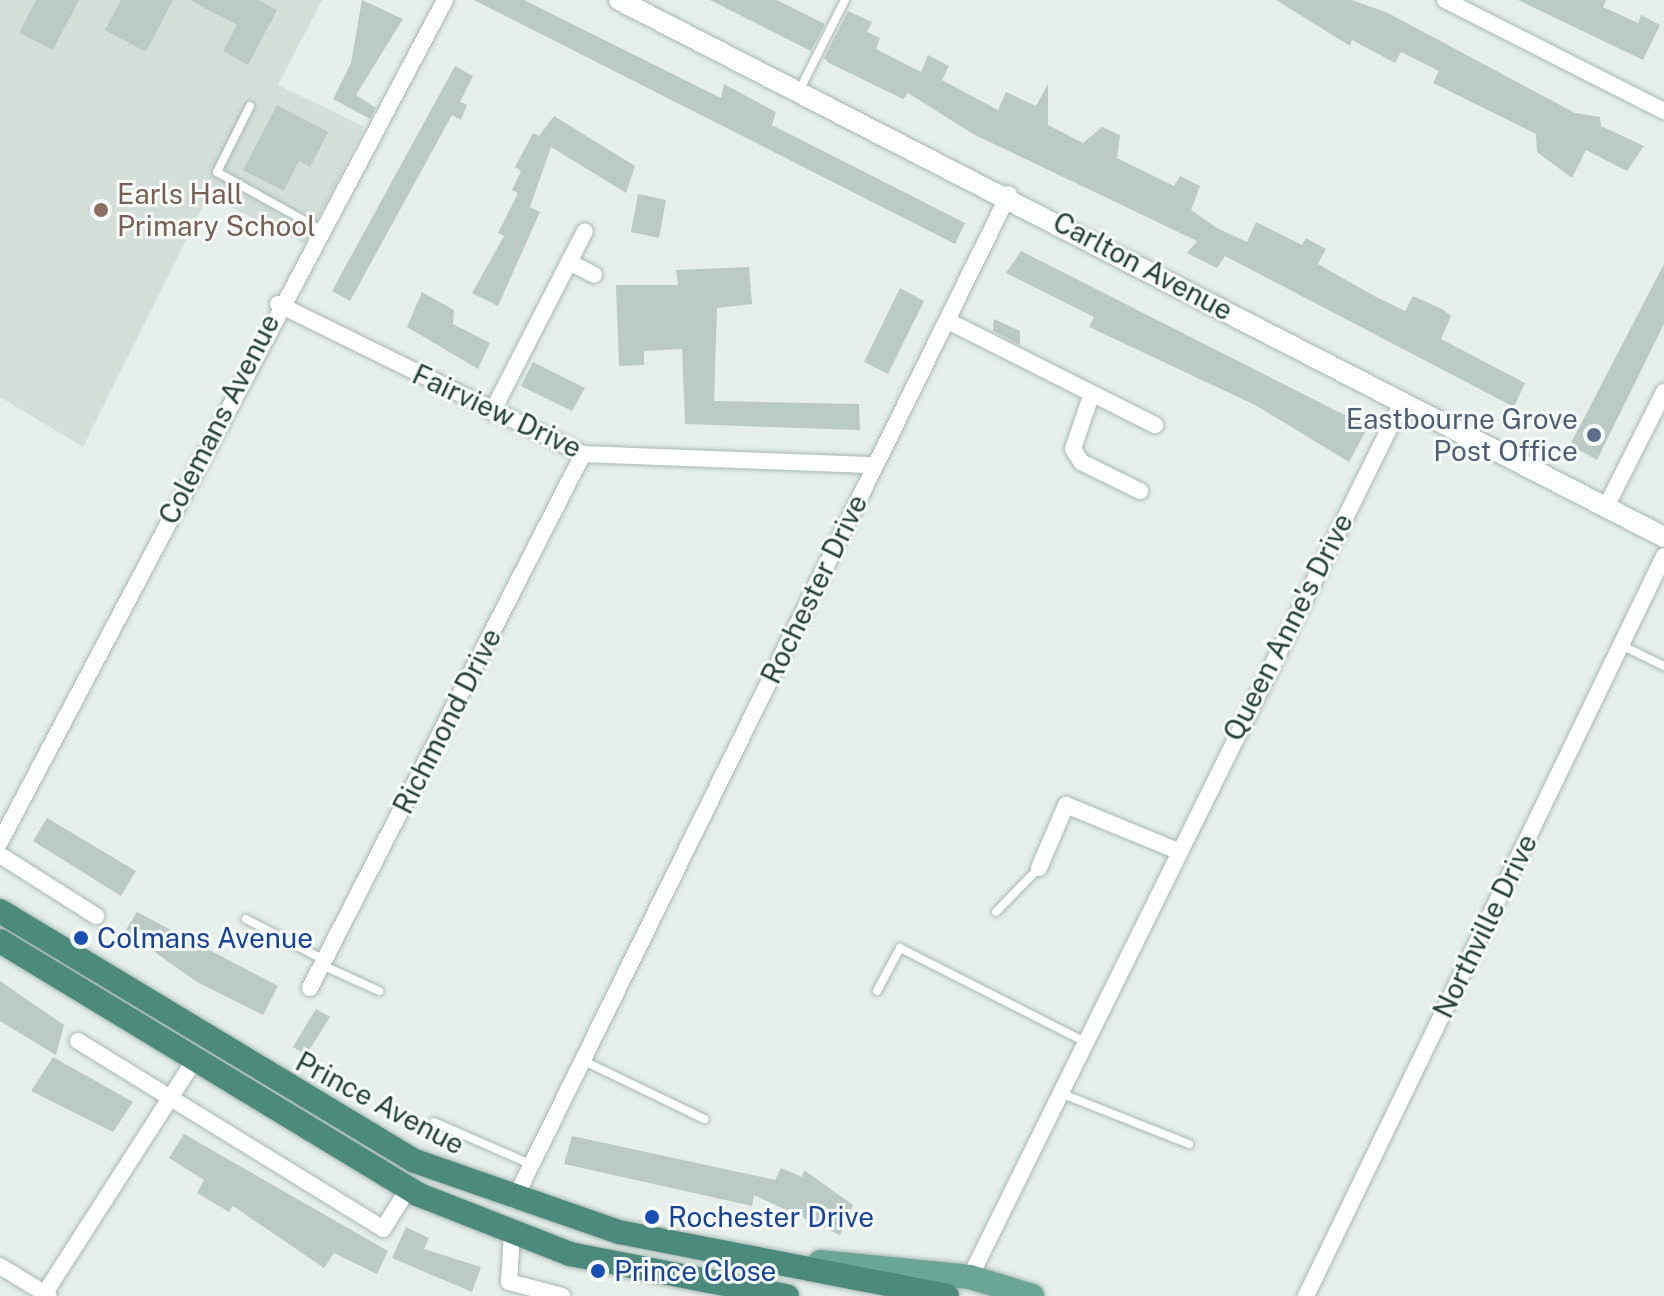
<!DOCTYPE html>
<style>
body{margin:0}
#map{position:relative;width:1664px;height:1296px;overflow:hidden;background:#e6efeb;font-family:"Public Sans",sans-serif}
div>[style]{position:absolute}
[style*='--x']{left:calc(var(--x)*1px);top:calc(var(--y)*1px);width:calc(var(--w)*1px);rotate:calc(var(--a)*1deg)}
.built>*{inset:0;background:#d4dfda}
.building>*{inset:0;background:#bbcac4}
.roads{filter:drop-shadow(0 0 2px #a8b8b2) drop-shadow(0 0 2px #a8b8b2)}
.service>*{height:8px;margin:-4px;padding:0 4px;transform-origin:4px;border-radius:4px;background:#fff}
.minor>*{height:16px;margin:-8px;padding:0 8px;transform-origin:8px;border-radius:8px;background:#fff}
.tertiary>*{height:20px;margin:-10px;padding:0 10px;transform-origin:10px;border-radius:10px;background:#fff}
.primary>*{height:24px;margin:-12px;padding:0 12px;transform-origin:12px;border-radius:12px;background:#6aa596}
.trunk>*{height:24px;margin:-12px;padding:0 12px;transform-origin:12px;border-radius:12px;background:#4c8a7c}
.dots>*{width:22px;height:22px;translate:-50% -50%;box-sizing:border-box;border:4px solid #f7fbf9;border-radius:50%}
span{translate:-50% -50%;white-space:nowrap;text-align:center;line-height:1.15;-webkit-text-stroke:6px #f7fbf9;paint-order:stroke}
.education-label{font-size:28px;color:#785e54}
.left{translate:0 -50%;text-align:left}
.street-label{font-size:28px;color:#24423a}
.service-label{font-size:28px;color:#4e5e75}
.right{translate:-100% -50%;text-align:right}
.transit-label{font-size:28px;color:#164399}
</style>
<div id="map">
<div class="built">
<div style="clip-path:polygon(0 0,322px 0,278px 85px,365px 127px,305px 244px,208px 196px,83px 447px,0 397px)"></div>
</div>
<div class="building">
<div style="clip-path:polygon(36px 0,79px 0,53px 50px,19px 33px)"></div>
<div style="clip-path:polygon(121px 0,173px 0,146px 52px,105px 30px)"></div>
<div style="clip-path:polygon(190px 0,259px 0,277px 10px,248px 65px,223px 51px,237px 25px)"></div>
<div style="clip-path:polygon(362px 0,403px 19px,356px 95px,376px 108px,370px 119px,333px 99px,351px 63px)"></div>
<div style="clip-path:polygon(474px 0,524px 0,721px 98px,724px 84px,776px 112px,772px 125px,965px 223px,955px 244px)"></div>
<div style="clip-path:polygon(710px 0,777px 0,825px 24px,811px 51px)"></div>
<div style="clip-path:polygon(1276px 0,1352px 0,1388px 13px,1575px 113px,1600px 117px,1601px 126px,1644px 146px,1627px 171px,1586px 150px,1572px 178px,1537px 152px,1536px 134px,1433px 83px,1439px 71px,1401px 52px,1395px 63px,1352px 40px,1350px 46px)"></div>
<div style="clip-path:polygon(1518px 0,1606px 0,1603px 7px,1638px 23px,1641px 15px,1660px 25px,1643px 60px)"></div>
<div style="clip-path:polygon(848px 11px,872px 22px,867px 32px,880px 38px,876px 49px,921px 72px,928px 55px,949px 66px,942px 80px,998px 110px,1006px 92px,1036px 106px,1048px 84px,1048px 125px,1083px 143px,1102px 127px,1120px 135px,1117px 158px,1174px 186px,1180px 176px,1200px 186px,1191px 210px,1217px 228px,1247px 242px,1256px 222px,1302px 245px,1306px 238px,1326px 249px,1318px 264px,1376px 297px,1405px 311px,1413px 296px,1442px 309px,1451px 316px,1441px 339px,1525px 383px,1514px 407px,1225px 256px,1217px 268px,1187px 253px,1197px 241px,973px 134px,908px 93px,903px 99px,829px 63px,824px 58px)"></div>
<div style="clip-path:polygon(455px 66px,473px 76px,460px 102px,467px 105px,461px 120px,452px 115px,350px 301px,332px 291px)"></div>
<div style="clip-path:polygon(277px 105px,328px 132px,310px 167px,299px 161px,284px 191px,243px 170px)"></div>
<div style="clip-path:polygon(554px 116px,635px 166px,626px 193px,551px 147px,530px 207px,540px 212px,498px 306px,472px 293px,504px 236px,498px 233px,518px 193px,512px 190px,521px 171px,515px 167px,533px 133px,539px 136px)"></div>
<div style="clip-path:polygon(638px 194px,666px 200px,659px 238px,631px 232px)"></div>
<div style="clip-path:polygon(1021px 251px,1368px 427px,1349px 462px,1255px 405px,1089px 327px,1094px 317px,1006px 273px)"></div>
<div style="clip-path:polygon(1664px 264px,1664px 324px,1597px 460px,1570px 445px)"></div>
<div style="clip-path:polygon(749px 267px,752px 304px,717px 308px,714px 401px,859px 404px,860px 430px,685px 424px,682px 349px,644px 351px,644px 365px,619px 366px,616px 285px,678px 285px,676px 270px)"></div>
<div style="clip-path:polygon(900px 288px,924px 301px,888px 374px,864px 362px)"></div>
<div style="clip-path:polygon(422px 292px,454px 310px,453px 324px,490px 343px,478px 369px,407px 327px)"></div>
<div style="clip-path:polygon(994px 319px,1020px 331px,1020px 345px,993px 331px)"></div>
<div style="clip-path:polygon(533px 362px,585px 388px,572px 411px,521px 386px)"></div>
<div style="clip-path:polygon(47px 818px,136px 871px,121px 896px,33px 841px)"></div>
<div style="clip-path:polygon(137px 912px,278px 986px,263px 1015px,197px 982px,125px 931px)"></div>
<div style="clip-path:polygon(0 981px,64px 1025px,56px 1055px,0 1021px)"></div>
<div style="clip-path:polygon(316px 1009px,330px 1017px,306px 1055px,293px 1047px)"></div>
<div style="clip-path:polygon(53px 1057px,133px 1102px,113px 1132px,31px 1091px)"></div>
<div style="clip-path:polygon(184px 1134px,388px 1251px,377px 1274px,334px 1253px,324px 1268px,233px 1206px,229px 1212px,197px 1193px,204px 1180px,169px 1158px)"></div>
<div style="clip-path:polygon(572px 1136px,775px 1180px,781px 1168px,802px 1177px,804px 1170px,853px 1205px,840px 1235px,754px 1195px,752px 1206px,564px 1164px)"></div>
<div style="clip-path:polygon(406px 1227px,429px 1238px,424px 1249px,481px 1267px,472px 1292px,392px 1258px)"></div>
</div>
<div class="roads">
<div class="service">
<div style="--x:800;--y:89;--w:100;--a:-63.2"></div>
<div style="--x:250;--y:106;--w:74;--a:116.6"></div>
<div style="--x:217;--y:172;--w:119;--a:29.1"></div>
<div style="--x:1621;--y:645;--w:48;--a:26"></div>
<div style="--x:996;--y:912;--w:62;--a:-45.7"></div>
<div style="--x:246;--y:919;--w:88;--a:27.7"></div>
<div style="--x:322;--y:965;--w:63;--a:24.5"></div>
<div style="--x:877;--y:991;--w:49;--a:-61.9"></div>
<div style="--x:900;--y:948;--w:205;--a:26.9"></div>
<div style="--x:582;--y:1060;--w:136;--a:25.8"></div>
<div style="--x:1060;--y:1093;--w:139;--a:21.6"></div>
<div style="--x:434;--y:1122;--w:105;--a:23.6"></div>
</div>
<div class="minor">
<div style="--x:1445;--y:0;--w:246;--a:26.9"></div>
<div style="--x:569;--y:262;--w:28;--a:27"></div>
<div style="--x:278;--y:304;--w:340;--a:26.2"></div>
<div style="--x:583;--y:454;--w:292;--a:2.2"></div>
<div style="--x:948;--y:321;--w:232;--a:26.7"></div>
<div style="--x:1091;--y:396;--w:56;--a:108.8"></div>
<div style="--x:1073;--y:449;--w:15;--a:58"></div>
<div style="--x:1081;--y:462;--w:66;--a:26.2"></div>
<div style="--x:492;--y:412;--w:203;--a:-62.8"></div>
<div style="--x:1606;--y:507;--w:129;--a:-63.2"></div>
<div style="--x:0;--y:842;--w:952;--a:-62.14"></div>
<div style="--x:0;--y:855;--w:114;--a:32.4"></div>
<div style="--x:1039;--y:868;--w:69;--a:-66.8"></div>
<div style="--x:1066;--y:805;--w:118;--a:22.4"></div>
<div style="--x:310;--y:988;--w:600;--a:-62.92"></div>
<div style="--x:78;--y:1041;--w:358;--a:31.6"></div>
<div style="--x:383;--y:1229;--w:47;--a:-58"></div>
<div style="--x:514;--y:1200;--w:1121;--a:-63.8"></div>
<div style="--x:512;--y:1233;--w:49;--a:93.5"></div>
<div style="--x:509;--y:1282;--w:55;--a:14.8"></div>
<div style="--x:0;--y:1266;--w:57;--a:31.5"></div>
<div style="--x:970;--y:1277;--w:973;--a:-63.7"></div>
<div style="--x:45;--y:1293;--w:276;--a:-57.3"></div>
<div style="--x:1306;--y:1296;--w:822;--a:-64.18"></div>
</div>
<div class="tertiary">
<div style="--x:619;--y:0;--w:1175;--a:27.2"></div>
</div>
<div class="primary">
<div style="--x:820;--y:1262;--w:151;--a:5.7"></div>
<div style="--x:970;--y:1277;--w:65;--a:17"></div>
</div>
<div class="trunk">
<div style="--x:0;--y:911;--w:484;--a:31.1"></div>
<div style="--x:415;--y:1161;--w:216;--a:19.2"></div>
<div style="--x:619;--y:1232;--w:334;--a:11"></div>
<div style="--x:0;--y:941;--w:488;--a:31.2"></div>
<div style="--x:417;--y:1194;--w:164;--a:21.4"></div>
<div style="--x:570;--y:1254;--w:221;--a:11"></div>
</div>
</div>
<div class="dots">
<div style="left:101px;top:210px;background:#8d6e63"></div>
<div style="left:1594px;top:435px;background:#5c6f8a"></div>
<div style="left:81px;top:938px;background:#1a4fb4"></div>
<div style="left:652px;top:1217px;background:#1a4fb4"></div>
<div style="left:598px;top:1271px;background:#1a4fb4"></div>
</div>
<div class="education-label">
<span class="left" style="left:117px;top:210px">Earls Hall<br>Primary School</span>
</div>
<div class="street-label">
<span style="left:1143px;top:266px;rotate:28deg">Carlton Avenue</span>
<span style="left:497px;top:411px;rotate:25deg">Fairview Drive</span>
<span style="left:219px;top:419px;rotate:-63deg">Colemans Avenue</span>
<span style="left:814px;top:589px;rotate:-64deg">Rochester Drive</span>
<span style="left:1288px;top:627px;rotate:-63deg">Queen Anne's Drive</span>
<span style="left:447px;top:721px;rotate:-63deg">Richmond Drive</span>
<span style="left:1485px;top:926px;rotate:-64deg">Northville Drive</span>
<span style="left:380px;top:1103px;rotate:28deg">Prince Avenue</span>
</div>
<div class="service-label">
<span class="right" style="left:1578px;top:435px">Eastbourne Grove<br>Post Office</span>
</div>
<div class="transit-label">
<span class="left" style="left:97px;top:938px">Colmans Avenue</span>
<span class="left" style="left:668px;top:1217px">Rochester Drive</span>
<span class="left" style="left:614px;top:1271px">Prince Close</span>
</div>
</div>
